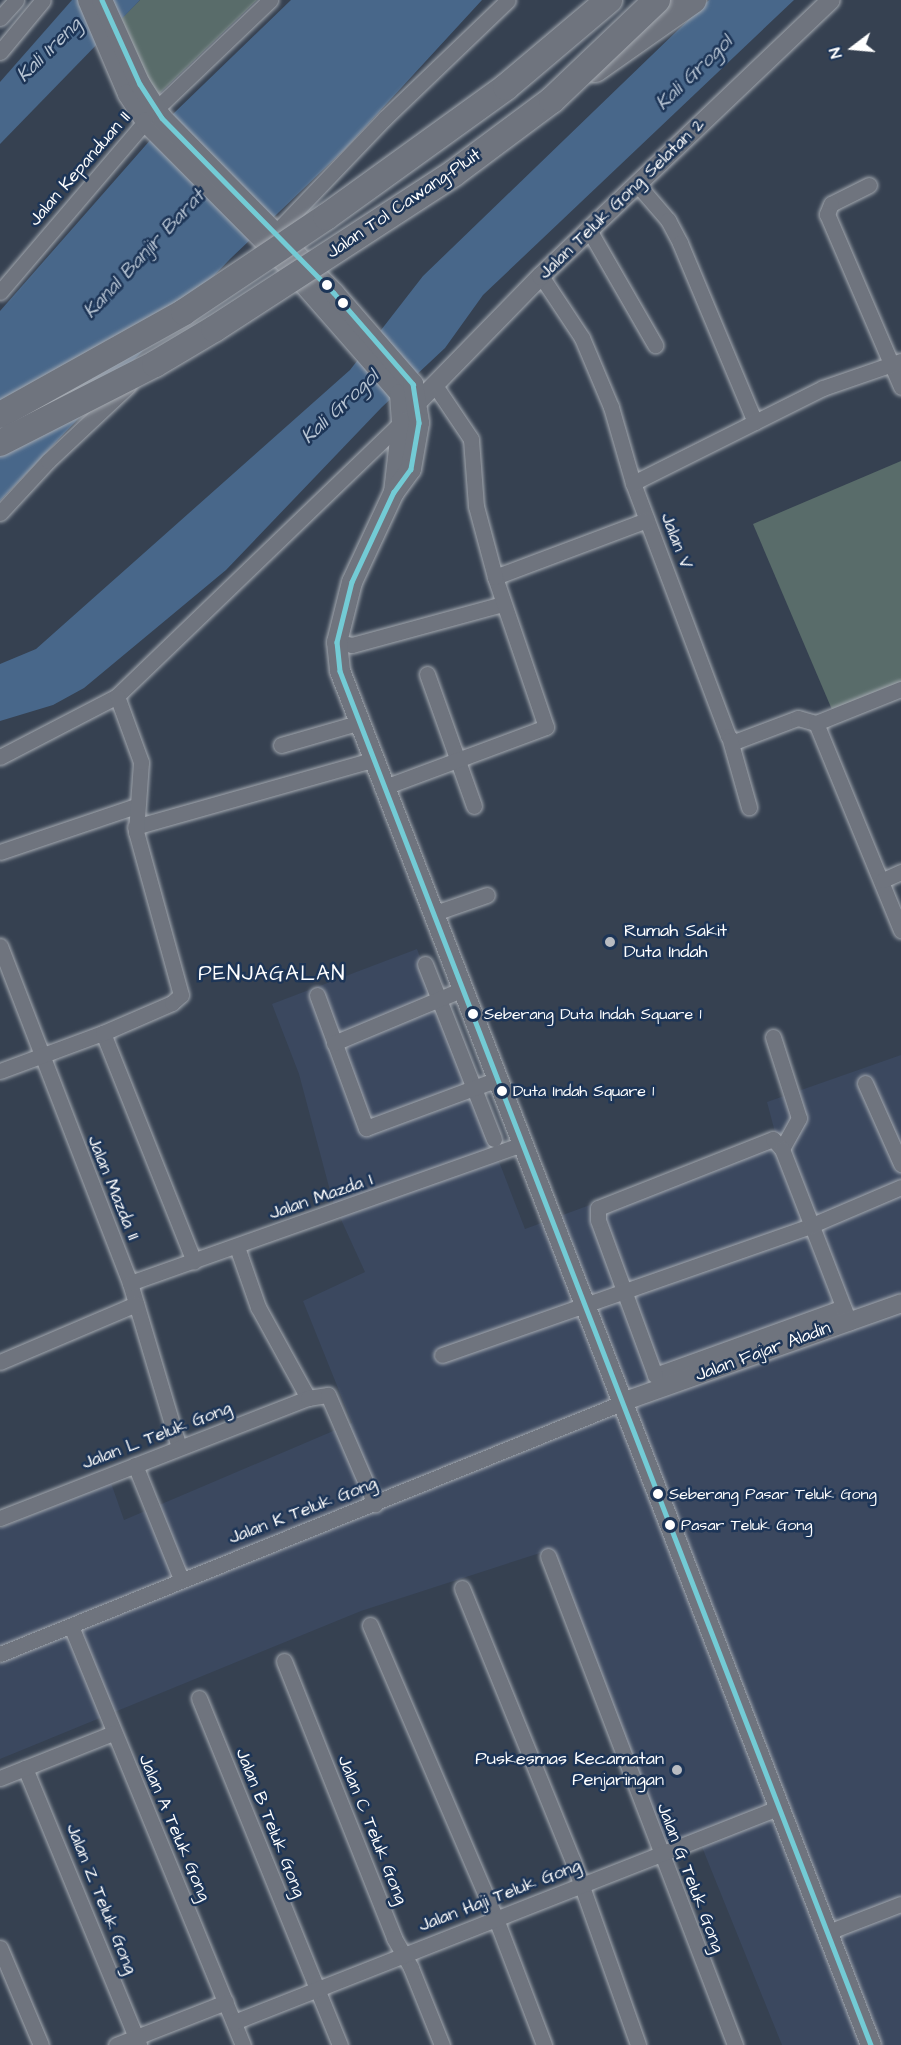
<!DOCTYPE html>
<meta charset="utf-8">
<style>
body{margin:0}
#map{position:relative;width:901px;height:2045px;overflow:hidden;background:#364151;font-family:"Architects Daughter",sans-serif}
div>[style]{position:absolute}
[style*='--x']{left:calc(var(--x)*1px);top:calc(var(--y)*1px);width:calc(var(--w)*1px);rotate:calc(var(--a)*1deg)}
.built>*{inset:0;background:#3b485f}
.green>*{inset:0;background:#596c6a}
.water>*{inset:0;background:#48678a}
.roads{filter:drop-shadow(0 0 2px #a5aab1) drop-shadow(0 0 2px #a5aab1)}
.minor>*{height:15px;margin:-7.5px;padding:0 7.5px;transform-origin:7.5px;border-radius:7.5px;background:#6f747e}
.tertiary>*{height:18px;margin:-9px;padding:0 9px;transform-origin:9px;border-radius:9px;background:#6f747e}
.secondary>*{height:20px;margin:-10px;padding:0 10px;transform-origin:10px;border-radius:10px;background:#6f747e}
.motorway>*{height:26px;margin:-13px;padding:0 13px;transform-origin:13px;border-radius:13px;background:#6f747e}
.bridges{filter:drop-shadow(0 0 2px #a5aab1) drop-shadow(0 0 2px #a5aab1)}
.motorway-bridge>*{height:26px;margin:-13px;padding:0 13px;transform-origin:13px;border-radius:13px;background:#6f747e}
.bus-1>*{height:4.5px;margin:-2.25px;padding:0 2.25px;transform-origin:2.25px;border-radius:2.25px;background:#73cbd5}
.dots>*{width:16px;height:16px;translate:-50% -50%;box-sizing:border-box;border:3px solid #1d3557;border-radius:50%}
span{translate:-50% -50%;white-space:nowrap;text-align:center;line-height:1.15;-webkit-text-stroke:5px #1d3557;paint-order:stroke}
.bus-label{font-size:16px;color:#fff}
.left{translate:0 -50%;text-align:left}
.street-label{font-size:18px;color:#fff}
.poi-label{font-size:18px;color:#fff}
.right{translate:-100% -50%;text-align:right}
.water-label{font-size:20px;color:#b7c4d3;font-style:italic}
.quarter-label{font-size:21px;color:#fff;letter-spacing:1.5px}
.north{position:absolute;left:823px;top:18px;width:60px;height:60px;-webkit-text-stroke:4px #1d3557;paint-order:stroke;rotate:254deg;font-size:16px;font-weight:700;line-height:24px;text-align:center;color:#fff}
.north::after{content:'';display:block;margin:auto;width:21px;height:27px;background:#fff;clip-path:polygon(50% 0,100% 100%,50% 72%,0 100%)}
</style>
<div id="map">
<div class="built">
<div style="clip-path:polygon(417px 949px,525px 1229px,776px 1136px,767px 1102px,901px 1055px,901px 2045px,782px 2045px,700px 1842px,664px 1861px,540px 1553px,361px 1611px,0 1759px,0 1528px,111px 1483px,124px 1520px,352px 1423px,303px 1301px,365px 1272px,333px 1202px,299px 1074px,272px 1004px)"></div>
</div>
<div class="green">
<div style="clip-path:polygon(140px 0,257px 0,158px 95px,117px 23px)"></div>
<div style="clip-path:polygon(901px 461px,901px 683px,833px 712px,753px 524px)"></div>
</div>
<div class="water">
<div style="clip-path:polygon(72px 0,140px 0,0 144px,0 82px)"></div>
<div style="clip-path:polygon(291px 0,482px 0,345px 149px,230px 259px,0 501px,0 311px,174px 113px)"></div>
<div style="clip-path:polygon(709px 0,794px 0,483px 295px,445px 348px,382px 407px,226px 570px,84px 688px,53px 705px,0 721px,0 664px,36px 649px,350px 370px,423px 276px)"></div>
</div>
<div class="roads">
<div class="minor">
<div style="--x:0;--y:18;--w:24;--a:-48"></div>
<div style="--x:0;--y:52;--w:67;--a:-50.4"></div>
<div style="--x:637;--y:184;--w:48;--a:49.3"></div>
<div style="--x:668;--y:220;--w:26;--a:62"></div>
<div style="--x:680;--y:243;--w:194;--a:67.3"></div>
<div style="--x:869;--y:185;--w:42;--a:153.4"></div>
<div style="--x:831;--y:204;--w:11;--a:112"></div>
<div style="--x:827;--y:214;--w:188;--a:66.8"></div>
<div style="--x:589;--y:230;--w:133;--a:60.1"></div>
<div style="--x:276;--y:232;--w:158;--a:-46.3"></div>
<div style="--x:385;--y:118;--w:170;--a:-43.8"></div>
<div style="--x:541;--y:276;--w:74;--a:56.5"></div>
<div style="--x:582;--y:338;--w:75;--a:67.2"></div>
<div style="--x:611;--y:407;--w:79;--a:73.9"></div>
<div style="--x:633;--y:483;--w:270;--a:69.4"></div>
<div style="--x:728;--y:736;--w:8;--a:45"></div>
<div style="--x:734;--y:742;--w:68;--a:-20.6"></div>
<div style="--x:798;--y:718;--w:19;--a:16"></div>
<div style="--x:0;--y:292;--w:240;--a:-49.6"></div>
<div style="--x:156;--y:109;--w:158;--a:-43.7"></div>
<div style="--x:633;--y:483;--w:212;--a:-26.6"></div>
<div style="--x:823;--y:388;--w:83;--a:-19.1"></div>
<div style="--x:0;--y:513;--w:71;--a:-47.3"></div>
<div style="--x:48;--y:461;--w:110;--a:-43.2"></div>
<div style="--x:495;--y:577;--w:162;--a:-20.6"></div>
<div style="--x:337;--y:642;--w:15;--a:11"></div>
<div style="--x:352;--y:645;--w:156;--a:-15.2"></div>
<div style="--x:427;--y:674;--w:140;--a:70.4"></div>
<div style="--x:816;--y:723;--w:224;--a:67.7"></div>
<div style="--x:816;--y:723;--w:92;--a:-21.8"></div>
<div style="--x:730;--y:740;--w:70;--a:74.2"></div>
<div style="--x:281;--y:745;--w:79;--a:-16.1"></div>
<div style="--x:0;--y:757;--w:132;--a:-27.5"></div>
<div style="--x:117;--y:696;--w:395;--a:-43.9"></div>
<div style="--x:382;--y:788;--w:175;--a:-20.4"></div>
<div style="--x:546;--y:727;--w:158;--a:-108.8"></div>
<div style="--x:495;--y:577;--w:73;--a:-105"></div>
<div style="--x:476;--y:506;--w:67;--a:-94.3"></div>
<div style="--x:471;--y:439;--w:66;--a:-123.9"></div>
<div style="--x:135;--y:827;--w:246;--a:-15.8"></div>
<div style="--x:0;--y:852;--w:144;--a:-18.7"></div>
<div style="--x:883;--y:880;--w:20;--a:-24"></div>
<div style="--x:432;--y:914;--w:58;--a:-19.1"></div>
<div style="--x:0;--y:946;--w:361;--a:68.9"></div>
<div style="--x:130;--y:1283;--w:171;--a:73.4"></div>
<div style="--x:425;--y:964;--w:188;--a:68.5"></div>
<div style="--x:317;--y:995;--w:142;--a:69.8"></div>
<div style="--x:366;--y:1128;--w:141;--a:-20.4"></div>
<div style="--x:103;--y:1033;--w:246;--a:68.3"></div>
<div style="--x:773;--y:1037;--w:85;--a:72.2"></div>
<div style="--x:799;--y:1118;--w:35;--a:119"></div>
<div style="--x:334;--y:1043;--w:140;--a:-22.7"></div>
<div style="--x:0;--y:1071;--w:110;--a:-20.3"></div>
<div style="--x:103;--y:1033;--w:75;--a:-23.5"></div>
<div style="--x:172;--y:1003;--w:12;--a:-42"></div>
<div style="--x:181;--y:995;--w:169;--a:-105.4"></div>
<div style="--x:136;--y:832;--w:70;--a:-85.9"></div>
<div style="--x:141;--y:762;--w:70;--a:-110"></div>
<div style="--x:865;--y:1083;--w:89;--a:66"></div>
<div style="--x:237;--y:1247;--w:64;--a:70.7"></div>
<div style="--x:258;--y:1307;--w:104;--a:61.2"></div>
<div style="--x:130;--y:1283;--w:417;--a:-19.5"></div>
<div style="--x:843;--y:1307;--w:200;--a:160.1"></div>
<div style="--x:655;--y:1375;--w:165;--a:-110.2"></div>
<div style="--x:598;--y:1220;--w:12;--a:-90"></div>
<div style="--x:598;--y:1208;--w:188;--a:-21.5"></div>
<div style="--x:773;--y:1139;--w:13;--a:48"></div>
<div style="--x:782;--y:1149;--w:186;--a:68.8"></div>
<div style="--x:442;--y:1355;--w:390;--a:-19.3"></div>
<div style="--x:810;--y:1226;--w:99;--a:-23.2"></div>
<div style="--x:0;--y:1362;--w:148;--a:-23.1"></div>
<div style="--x:135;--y:1465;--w:123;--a:68"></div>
<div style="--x:0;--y:1518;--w:331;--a:-21.3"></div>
<div style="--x:308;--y:1398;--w:20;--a:-9"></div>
<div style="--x:328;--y:1395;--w:119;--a:66.7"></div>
<div style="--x:548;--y:1556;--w:524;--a:69.07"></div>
<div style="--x:462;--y:1588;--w:295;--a:67.9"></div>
<div style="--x:573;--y:1861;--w:195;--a:70.5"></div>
<div style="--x:370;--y:1625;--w:320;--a:66.8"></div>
<div style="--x:496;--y:1919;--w:135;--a:69.1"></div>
<div style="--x:71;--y:1626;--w:453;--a:67.7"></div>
<div style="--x:0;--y:1654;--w:668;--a:-21.99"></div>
<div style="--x:284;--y:1661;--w:298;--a:68.3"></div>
<div style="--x:394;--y:1938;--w:34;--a:60"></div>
<div style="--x:411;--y:1968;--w:83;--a:68.1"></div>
<div style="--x:199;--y:1698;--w:375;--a:67.9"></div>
<div style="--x:25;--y:1768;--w:300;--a:67.6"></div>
<div style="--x:0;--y:1778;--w:122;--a:-21.7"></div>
<div style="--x:828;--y:1932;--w:78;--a:-21"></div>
<div style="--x:0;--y:1948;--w:105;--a:67.1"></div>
<div style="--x:234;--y:2022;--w:587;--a:-21.49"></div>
<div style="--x:116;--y:2045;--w:118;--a:-21.4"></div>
</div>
<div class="tertiary">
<div style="--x:417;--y:403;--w:177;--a:-45.7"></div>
<div style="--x:541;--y:276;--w:400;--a:-43.6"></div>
<div style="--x:625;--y:1401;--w:293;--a:-19.5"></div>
</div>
<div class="secondary">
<div style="--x:88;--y:0;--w:102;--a:66.9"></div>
<div style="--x:128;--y:94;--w:33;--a:57"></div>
<div style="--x:146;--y:122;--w:193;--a:45.2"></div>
<div style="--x:282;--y:259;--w:179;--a:48.8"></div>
<div style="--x:400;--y:394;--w:28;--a:86"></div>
<div style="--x:402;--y:422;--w:70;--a:96.5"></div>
<div style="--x:102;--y:0;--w:92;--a:65.7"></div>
<div style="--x:140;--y:84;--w:40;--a:57.1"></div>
<div style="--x:162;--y:118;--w:245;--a:45.5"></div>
<div style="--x:334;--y:293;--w:121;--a:49"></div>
<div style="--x:413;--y:384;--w:39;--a:81"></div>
<div style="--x:419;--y:423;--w:47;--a:99.9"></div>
<div style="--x:411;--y:469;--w:29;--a:126"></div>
<div style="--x:394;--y:492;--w:99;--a:115"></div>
<div style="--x:352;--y:582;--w:62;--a:104"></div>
<div style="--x:337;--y:642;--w:29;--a:84"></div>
<div style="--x:340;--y:671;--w:1473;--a:68.87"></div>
</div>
<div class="motorway">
<div style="--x:595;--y:69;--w:120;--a:-35.1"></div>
</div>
</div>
<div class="bridges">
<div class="motorway-bridge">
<div style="--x:0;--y:415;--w:211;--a:-29.2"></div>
<div style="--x:184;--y:312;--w:171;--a:-33.8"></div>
<div style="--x:326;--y:217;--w:222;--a:-35.8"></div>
<div style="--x:506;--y:87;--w:135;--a:-40.2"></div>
<div style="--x:0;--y:443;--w:174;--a:-27"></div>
<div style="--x:155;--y:364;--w:69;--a:-30.7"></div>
<div style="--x:214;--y:329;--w:286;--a:-33"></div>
<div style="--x:454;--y:173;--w:122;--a:-36.7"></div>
<div style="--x:552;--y:100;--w:145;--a:-43.6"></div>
</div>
</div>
<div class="bus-1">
<div style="--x:102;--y:0;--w:92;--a:65.7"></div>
<div style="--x:140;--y:84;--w:40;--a:57.1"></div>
<div style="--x:162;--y:118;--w:245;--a:45.5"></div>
<div style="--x:334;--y:293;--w:121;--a:49"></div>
<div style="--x:413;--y:384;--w:39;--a:81"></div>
<div style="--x:419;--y:423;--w:47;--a:99.9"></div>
<div style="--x:411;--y:469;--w:29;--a:126"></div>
<div style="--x:394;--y:492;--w:99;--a:115"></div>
<div style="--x:352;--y:582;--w:62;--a:104"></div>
<div style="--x:337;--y:642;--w:29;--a:84"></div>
<div style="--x:340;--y:671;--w:1473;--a:68.87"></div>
</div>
<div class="dots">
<div style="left:327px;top:285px;background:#fff"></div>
<div style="left:343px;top:303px;background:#fff"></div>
<div style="left:610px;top:942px;background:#b9bcc2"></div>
<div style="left:473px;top:1014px;background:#fff"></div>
<div style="left:502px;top:1091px;background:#fff"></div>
<div style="left:658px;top:1494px;background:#fff"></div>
<div style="left:670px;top:1525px;background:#fff"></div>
<div style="left:677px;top:1770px;background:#b9bcc2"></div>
</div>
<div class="bus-label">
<span class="left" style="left:484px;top:1014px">Seberang Duta Indah Square 1</span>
<span class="left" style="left:513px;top:1091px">Duta Indah Square 1</span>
<span class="left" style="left:669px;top:1494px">Seberang Pasar Teluk Gong</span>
<span class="left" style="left:681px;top:1525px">Pasar Teluk Gong</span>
</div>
<div class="street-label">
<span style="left:80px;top:169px;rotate:-49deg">Jalan Kepanduan II</span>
<span style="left:622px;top:199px;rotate:-44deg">Jalan Teluk Gong Selatan 2</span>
<span style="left:404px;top:204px;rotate:-34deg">Jalan Tol Cawang–Pluit</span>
<span style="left:676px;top:541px;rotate:69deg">Jalan V</span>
<span style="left:113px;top:1188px;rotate:68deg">Jalan Mazda II</span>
<span style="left:321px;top:1197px;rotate:-19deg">Jalan Mazda I</span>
<span style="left:763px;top:1352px;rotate:-20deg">Jalan Fajar Aladin</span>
<span style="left:157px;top:1436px;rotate:-21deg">Jalan L Teluk Gong</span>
<span style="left:303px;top:1511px;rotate:-21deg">Jalan K Teluk Gong</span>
<span style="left:270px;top:1823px;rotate:68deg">Jalan B Teluk Gong</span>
<span style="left:174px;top:1828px;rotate:67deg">Jalan A Teluk Gong</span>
<span style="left:372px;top:1830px;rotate:68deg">Jalan C Teluk Gong</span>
<span style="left:690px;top:1878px;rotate:69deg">Jalan G Teluk Gong</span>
<span style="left:500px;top:1896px;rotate:-21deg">Jalan Haji Teluk Gong</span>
<span style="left:101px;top:1899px;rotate:68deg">Jalan Z Teluk Gong</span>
</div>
<div class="poi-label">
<span class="left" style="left:624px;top:942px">Rumah Sakit<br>Duta Indah</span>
<span class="right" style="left:664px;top:1770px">Puskesmas Kecamatan<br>Penjaringan</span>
</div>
<div class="water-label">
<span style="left:49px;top:50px;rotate:-45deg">Kali Ireng</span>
<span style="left:694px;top:73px;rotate:-44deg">Kali Grogol</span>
<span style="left:144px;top:254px;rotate:-47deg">Kanal Banjir Barat</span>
<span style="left:340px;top:407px;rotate:-43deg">Kali Grogol</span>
</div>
<div class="quarter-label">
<span style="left:272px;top:974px">PENJAGALAN</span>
</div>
<div class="north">N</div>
</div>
